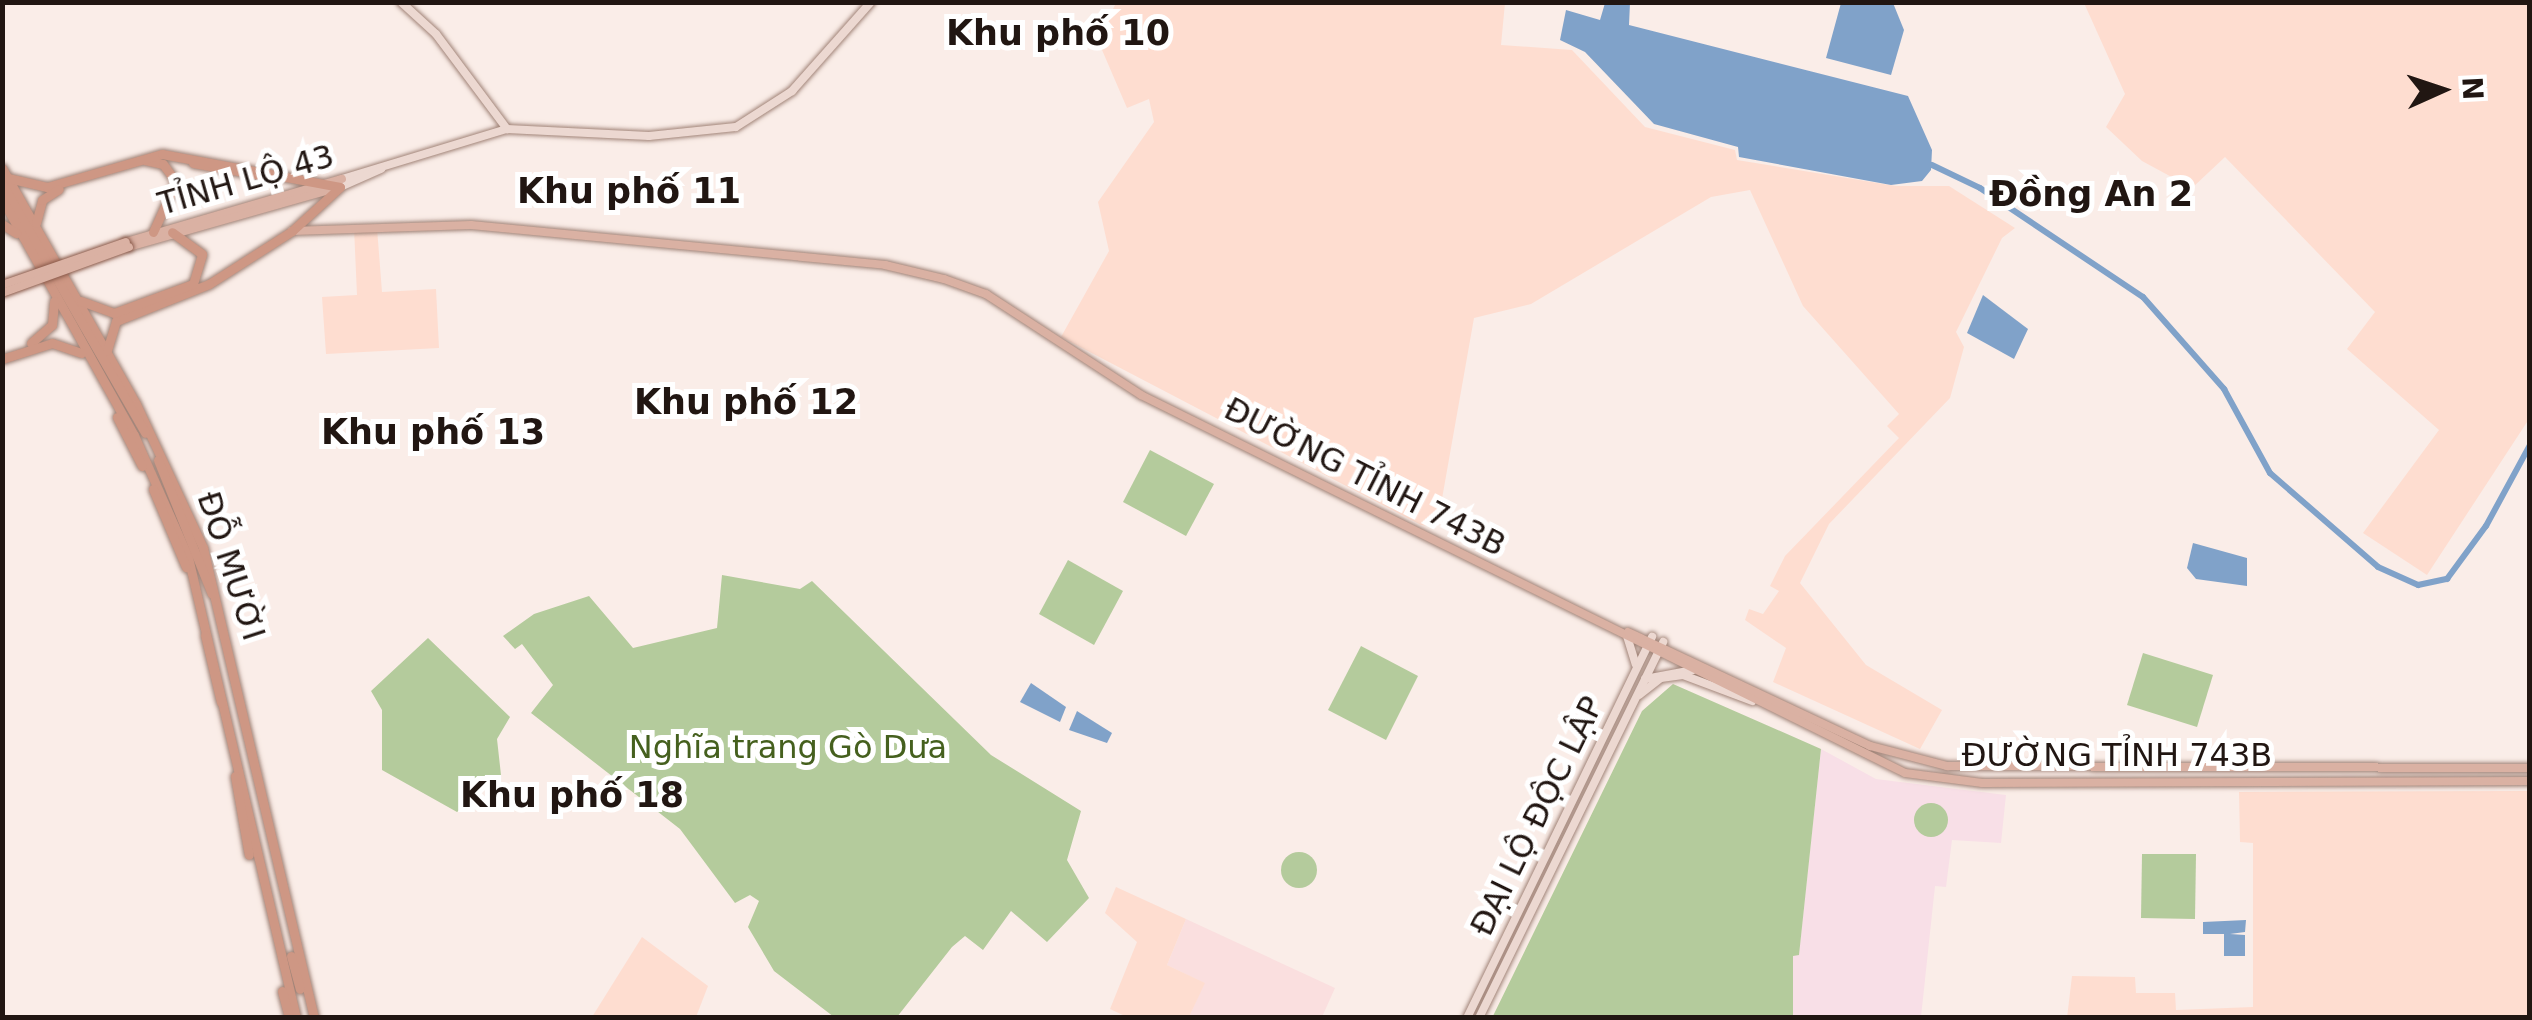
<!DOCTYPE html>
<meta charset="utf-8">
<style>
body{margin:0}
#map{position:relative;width:2532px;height:1020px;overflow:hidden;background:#faede8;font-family:"DejaVu Sans",sans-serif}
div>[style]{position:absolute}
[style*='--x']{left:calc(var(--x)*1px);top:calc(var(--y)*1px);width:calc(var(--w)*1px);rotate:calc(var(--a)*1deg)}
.commercial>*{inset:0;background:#fadfdf}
.built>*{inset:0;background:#feddd0}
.medical>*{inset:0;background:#f8dfe7}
.green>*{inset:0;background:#b4cb9c}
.round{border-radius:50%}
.water>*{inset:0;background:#80a2c9}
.canal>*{height:6px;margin:-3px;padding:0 3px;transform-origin:3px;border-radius:3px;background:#80a2c9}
.roads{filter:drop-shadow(0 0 2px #a18478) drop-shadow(0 0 2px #a18478)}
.secondary>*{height:8px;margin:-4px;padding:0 4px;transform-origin:4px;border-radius:4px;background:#ecd8d1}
.primary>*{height:8px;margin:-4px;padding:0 4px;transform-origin:4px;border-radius:4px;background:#dab1a3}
.trunk>*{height:9px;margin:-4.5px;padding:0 4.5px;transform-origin:4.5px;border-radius:4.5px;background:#ce9784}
.bridges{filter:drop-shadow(0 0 2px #895949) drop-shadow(0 0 2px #895949)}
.primary-bridge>*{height:8px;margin:-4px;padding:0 4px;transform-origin:4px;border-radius:4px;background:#dab1a3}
span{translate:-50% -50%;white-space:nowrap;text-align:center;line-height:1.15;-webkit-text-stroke:10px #fff;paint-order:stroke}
.street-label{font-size:32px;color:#211612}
.park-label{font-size:32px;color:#45601e}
.neighbourhood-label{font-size:35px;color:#211612;font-weight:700}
.frame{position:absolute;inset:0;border:5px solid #211612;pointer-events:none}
.north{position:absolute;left:2392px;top:40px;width:100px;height:100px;-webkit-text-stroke:8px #fff;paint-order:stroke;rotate:87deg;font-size:28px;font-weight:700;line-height:40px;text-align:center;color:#211612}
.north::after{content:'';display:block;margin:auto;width:35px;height:45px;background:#211612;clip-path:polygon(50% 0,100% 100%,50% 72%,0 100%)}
</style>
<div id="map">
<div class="commercial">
<div style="clip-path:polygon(1186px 919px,1335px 988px,1322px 1017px,1189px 1017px,1204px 983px,1167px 965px)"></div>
</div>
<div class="built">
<div style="clip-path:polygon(1116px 3px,1505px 3px,1501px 45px,1572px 50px,1645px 127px,1735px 150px,1737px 160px,1896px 186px,1949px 186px,2015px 228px,2002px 238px,1956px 332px,1964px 347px,1950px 398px,1829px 524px,1800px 583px,1866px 665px,1942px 710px,1920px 749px,1773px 682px,1786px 648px,1745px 620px,1749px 609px,1763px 614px,1779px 591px,1770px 586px,1785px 556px,1899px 438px,1887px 426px,1899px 414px,1803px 306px,1750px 190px,1711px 197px,1531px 304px,1474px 318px,1437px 527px,1421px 525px,1061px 337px,1109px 251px,1098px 202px,1154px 122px,1149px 99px,1127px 108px,1090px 22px,1110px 15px)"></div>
<div style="clip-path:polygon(2084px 3px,2529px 3px,2529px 419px,2427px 575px,2363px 533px,2439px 430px,2347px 349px,2375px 312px,2225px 157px,2192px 188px,2142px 161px,2106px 127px,2125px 94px)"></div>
<div style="clip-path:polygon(354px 228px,377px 228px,382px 292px,436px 289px,439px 348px,326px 354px,322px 297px,357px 295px)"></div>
<div style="clip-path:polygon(2529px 791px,2529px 1017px,2067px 1018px,2072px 976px,2135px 977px,2136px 993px,2175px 993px,2176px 1010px,2253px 1007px,2253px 843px,2240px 842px,2239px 792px)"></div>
<div style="clip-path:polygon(1116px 887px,1186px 919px,1167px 965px,1205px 983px,1189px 1017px,1127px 1017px,1110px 1009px,1137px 942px,1105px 913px)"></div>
<div style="clip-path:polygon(642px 937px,708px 986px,696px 1017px,592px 1017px)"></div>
</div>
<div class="medical">
<div style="clip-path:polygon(1821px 749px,1876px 779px,2006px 795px,2001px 843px,1952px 840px,1946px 887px,1935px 886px,1921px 1017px,1793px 1017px,1793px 955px,1799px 954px)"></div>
</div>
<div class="green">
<div style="clip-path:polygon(1150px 450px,1214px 484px,1186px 536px,1123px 502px)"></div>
<div style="clip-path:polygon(1068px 560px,1123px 591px,1094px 645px,1039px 614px)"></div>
<div style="clip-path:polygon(722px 575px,800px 589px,812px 581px,991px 755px,1081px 811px,1067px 860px,1089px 898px,1047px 942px,1011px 911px,983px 950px,965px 936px,952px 947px,897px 1017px,834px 1017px,774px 971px,748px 927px,759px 901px,750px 895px,735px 903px,680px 829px,531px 713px,553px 685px,522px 644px,515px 649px,503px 636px,534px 614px,589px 596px,633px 648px,717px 628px)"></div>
<div style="clip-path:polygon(428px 638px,510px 717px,497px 739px,501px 775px,457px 812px,382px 770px,382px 710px,371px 691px)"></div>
<div style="clip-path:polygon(1361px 646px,1418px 676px,1386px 740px,1328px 710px)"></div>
<div style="clip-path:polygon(2143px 653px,2213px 675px,2197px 727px,2127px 705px)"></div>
<div style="clip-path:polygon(1673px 684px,1821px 749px,1799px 955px,1793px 956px,1793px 1017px,1492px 1018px,1642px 711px)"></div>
<div class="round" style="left:1914px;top:803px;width:34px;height:34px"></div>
<div class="round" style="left:1281px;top:852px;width:36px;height:36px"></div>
<div style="clip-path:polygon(2142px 854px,2196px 854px,2195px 919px,2141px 918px)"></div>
</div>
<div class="water">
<div style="clip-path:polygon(1605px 3px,1630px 3px,1629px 25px,1908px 96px,1932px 150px,1931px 170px,1922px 181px,1891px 185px,1739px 157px,1738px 147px,1654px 124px,1585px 52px,1560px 40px,1566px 10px,1600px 20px)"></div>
<div style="clip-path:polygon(1841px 3px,1893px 3px,1904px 30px,1891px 75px,1826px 58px)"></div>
<div style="clip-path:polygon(1983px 295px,2028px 329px,2014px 359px,1967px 333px)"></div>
<div style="clip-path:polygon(2193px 543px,2247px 558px,2247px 586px,2196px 579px,2187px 568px)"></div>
<div style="clip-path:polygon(1031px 683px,1066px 707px,1060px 722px,1020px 702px)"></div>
<div style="clip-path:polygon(1077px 711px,1112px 733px,1107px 743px,1069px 730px)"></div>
<div style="clip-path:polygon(2246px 920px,2245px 932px,2230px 934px,2245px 935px,2245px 956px,2224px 956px,2224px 934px,2203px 934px,2203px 922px)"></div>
</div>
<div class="canal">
<div style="--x:1932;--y:165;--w:53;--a:25.6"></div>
<div style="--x:1980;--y:188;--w:196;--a:33.8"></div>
<div style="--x:2143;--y:297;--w:123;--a:48.6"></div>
<div style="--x:2224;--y:389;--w:96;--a:61.3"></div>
<div style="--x:2270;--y:473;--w:143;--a:41"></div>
<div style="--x:2378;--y:567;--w:44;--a:24.2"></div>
<div style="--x:2418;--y:585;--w:30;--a:-12"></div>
<div style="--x:2447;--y:579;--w:66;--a:-53.7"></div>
<div style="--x:2486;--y:526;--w:92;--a:-61.5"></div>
</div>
<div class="roads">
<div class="secondary">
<div style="--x:401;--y:2;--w:47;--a:42.4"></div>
<div style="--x:436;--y:34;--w:119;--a:53.2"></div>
<div style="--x:342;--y:179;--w:172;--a:-16.9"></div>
<div style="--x:507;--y:129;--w:142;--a:2.8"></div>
<div style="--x:649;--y:136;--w:87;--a:-5.9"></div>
<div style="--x:736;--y:127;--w:67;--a:-32.7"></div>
<div style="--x:792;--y:91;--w:119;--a:-48.4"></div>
<div style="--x:340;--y:187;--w:45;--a:-23.7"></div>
<div style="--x:1627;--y:636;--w:30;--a:73"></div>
<div style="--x:1645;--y:679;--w:49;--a:-10.6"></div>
<div style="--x:1639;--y:695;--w:28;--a:-38"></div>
<div style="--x:1661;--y:678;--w:22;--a:-8"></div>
<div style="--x:1683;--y:675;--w:74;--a:20.6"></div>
<div style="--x:1467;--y:1018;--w:424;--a:-64.1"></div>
<div style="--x:1479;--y:1018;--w:419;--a:-63.9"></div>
</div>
<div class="primary">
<div style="--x:292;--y:231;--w:179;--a:-1.9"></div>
<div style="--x:471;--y:225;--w:416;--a:5.5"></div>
<div style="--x:885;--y:265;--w:61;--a:13.3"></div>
<div style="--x:944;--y:279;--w:45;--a:19.7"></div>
<div style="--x:986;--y:294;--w:185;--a:33.1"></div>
<div style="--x:1141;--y:395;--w:852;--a:26.32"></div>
<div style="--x:1905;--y:773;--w:78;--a:7.4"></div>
<div style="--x:1982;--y:783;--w:548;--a:-0.21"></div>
<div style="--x:126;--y:242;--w:225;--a:-16.3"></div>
<div style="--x:129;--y:247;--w:215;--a:-15.9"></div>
<div style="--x:1628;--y:632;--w:268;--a:25.2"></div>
<div style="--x:1870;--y:746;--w:80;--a:14.6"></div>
<div style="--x:1947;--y:766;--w:583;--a:0.2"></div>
</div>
<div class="trunk">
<div style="--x:145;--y:160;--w:18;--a:13"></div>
<div style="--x:163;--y:164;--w:22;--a:54"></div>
<div style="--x:176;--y:182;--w:55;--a:114.7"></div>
<div style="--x:193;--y:163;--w:74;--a:10.1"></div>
<div style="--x:2;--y:168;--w:271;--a:60.4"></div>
<div style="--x:136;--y:404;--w:159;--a:65"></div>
<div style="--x:203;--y:548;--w:483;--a:76.7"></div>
<div style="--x:8;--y:178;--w:40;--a:13"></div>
<div style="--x:47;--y:187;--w:120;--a:-16"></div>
<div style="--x:162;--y:154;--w:181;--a:10.5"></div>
<div style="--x:340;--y:187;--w:65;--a:137.5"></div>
<div style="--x:292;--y:231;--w:98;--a:147.4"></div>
<div style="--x:209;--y:284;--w:100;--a:158.3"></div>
<div style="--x:116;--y:321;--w:31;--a:107"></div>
<div style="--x:2;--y:184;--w:287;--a:60.1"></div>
<div style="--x:2;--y:199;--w:270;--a:60.8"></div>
<div style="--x:134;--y:435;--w:133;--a:66.1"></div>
<div style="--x:188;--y:557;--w:473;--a:76.8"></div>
<div style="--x:36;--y:223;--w:24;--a:-75"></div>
<div style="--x:42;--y:200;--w:20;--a:-33"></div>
<div style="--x:2;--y:224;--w:17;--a:33"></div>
<div style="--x:81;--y:301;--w:35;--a:20"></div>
<div style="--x:114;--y:313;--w:84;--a:-20.2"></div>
<div style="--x:193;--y:284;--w:31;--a:-73"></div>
<div style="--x:202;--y:254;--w:37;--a:-144"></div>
<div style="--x:31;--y:343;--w:28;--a:-41"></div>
<div style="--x:52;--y:325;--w:24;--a:-85"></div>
<div style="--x:2;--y:359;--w:52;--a:-17.7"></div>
<div style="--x:52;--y:343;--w:31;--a:19"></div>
<div style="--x:117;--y:417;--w:55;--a:63"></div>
<div style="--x:158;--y:460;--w:144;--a:68.1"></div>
<div style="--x:153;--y:489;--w:85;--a:67.1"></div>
<div style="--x:205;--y:635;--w:69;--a:76.6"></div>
<div style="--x:235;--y:776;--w:80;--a:80"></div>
<div style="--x:291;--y:956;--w:34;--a:75"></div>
<div style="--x:282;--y:991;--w:28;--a:75"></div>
</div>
</div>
<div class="bridges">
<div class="primary-bridge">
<div style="--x:2;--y:285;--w:131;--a:-19.1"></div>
<div style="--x:2;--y:293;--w:135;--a:-19.9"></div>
</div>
</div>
<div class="street-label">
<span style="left:246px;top:180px;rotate:-16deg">TỈNH LỘ 43</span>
<span style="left:1365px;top:477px;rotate:27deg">ĐƯỜNG TỈNH 743B</span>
<span style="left:231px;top:566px;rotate:72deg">ĐỖ MƯỜI</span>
<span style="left:2117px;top:755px">ĐƯỜNG TỈNH 743B</span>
<span style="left:1537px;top:816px;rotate:-64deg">ĐẠI LỘ ĐỘC LẬP</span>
</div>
<div class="park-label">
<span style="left:788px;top:747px">Nghĩa trang Gò Dưa</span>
</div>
<div class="neighbourhood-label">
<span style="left:1058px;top:33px">Khu phố 10</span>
<span style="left:629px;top:191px">Khu phố 11</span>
<span style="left:2091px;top:194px">Đồng An 2</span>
<span style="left:746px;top:402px">Khu phố 12</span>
<span style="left:433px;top:432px">Khu phố 13</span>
<span style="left:572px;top:795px">Khu phố 18</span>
</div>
<div class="frame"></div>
<div class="north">N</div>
</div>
